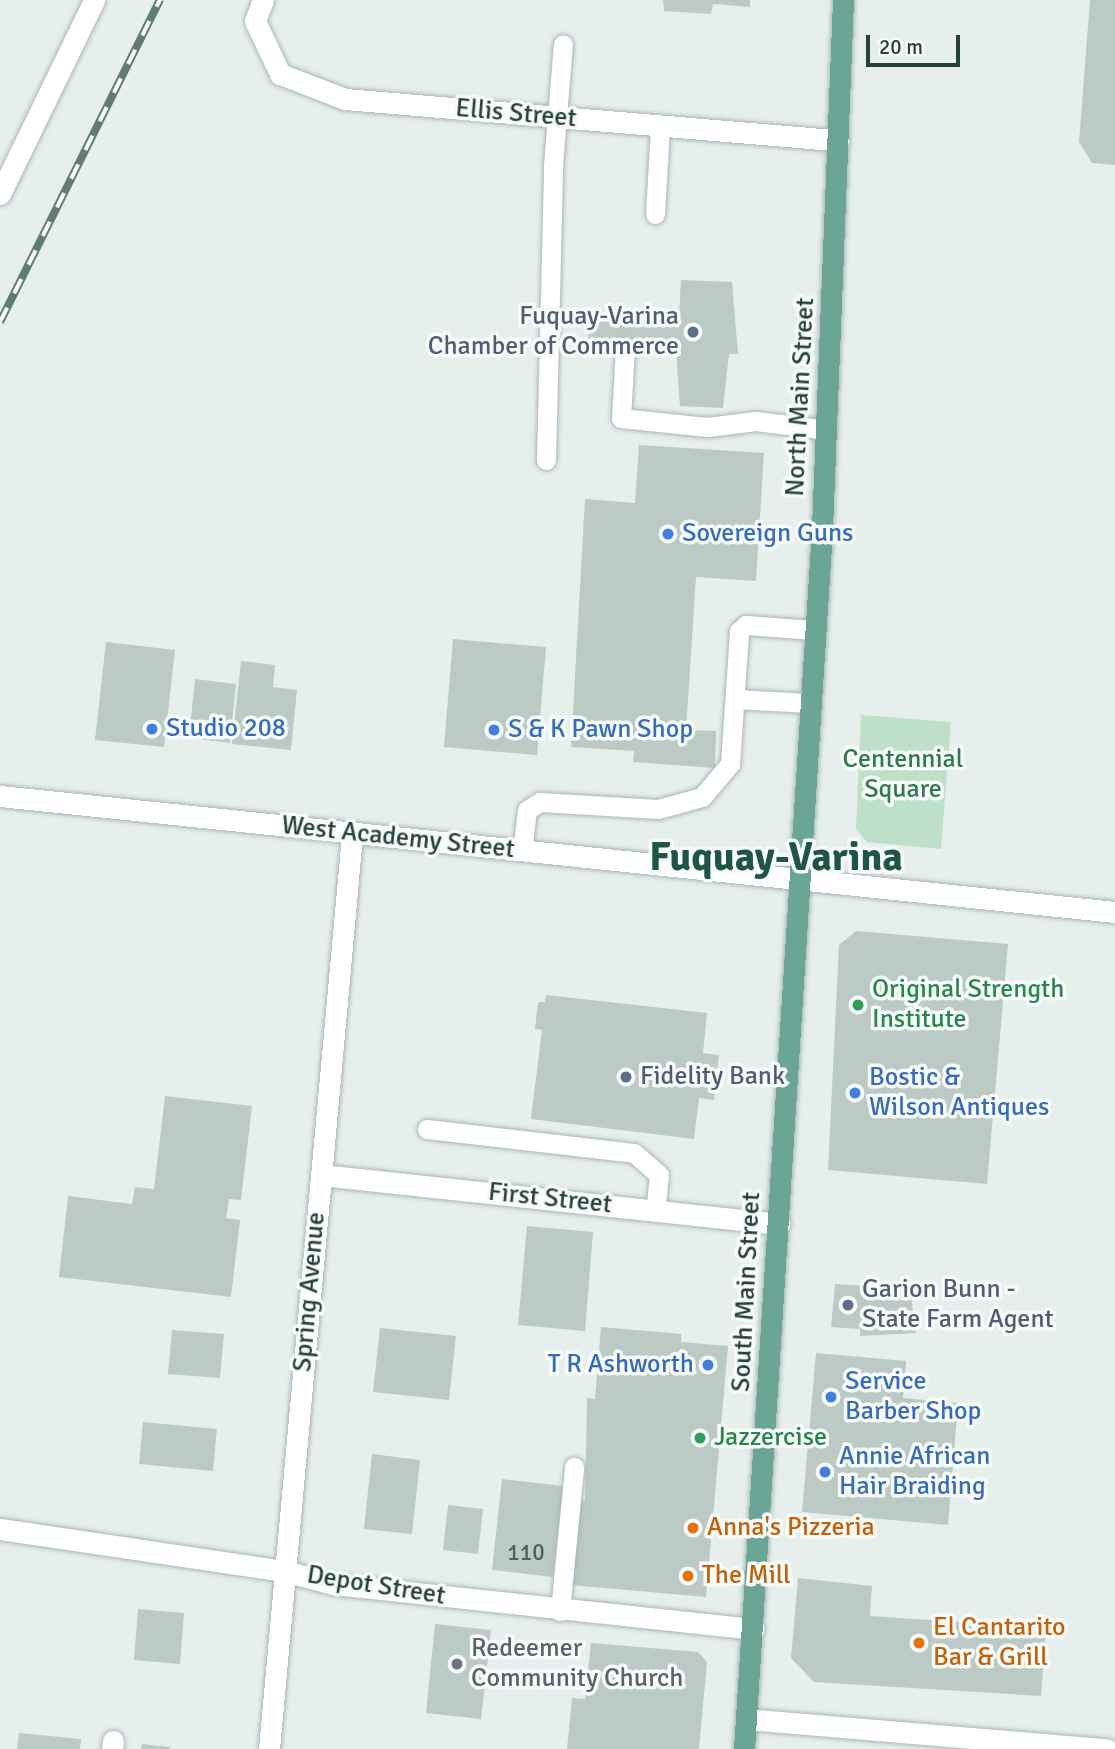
<!DOCTYPE html>
<style>
body{margin:0}
#map{position:relative;width:1115px;height:1749px;overflow:hidden;background:#e6efeb;font-family:Signika,sans-serif}
div>[style]{position:absolute}
[style*='--x']{left:calc(var(--x)*1px);top:calc(var(--y)*1px);width:calc(var(--w)*1px);rotate:calc(var(--a)*1deg)}
.green>*{inset:0;background:#bfe0c8}
.building>*{inset:0;background:#bbcac4}
.roads{filter:drop-shadow(0 0 2px #a8b8b2) drop-shadow(0 0 2px #a8b8b2)}
.lane>*{height:19px;margin:-9.5px;padding:0 9.5px;transform-origin:9.5px;border-radius:9.5px;background:#fff}
.street>*{height:21px;margin:-10.5px;padding:0 10.5px;transform-origin:10.5px;border-radius:10.5px;background:#fff}
.secondary>*{height:21px;margin:-10.5px;padding:0 10.5px;transform-origin:10.5px;border-radius:10.5px;background:#fff}
.primary>*{height:21px;margin:-10.5px;padding:0 10.5px;transform-origin:10.5px;border-radius:10.5px;background:#6aa596}
.rail>*{height:8px;margin-top:-4px;transform-origin:0;background:repeating-linear-gradient(90deg,#f7fbf9 0 16px,#5f7d75 0 32px);box-sizing:border-box;border-block:2px solid #5f7d75}
.dots>*{width:19px;height:19px;translate:-50% -50%;box-sizing:border-box;border:4px solid #f7fbf9;border-radius:50%}
span{translate:-50% -50%;white-space:nowrap;text-align:center;line-height:1.15;-webkit-text-stroke:7px #f7fbf9;paint-order:stroke}
.number-label{font-size:23px;color:#4a645c}
.number-label span{-webkit-text-stroke-width:0}
.street-label{font-size:26px;color:#24423a}
.service-label{font-size:26px;color:#4e5e75}
.right{translate:-100% -50%;text-align:right}
.left{translate:0 -50%;text-align:left}
.shop-label{font-size:26px;color:#366cbe}
.park-label{font-size:26px;color:#2d7a4b}
.leisure-label{font-size:26px;color:#27864d}
.food-label{font-size:26px;color:#c56008}
.worship-label{font-size:26px;color:#5b616d}
.town-label{font-size:40px;color:#1f5548;font-weight:700}
.scale{position:absolute;left:866px;top:35px;width:94px;height:32px;box-sizing:border-box;border:4px solid #24423a;border-top:0;padding-left:9px;font-size:21px;line-height:24px;white-space:nowrap;color:#24423a;-webkit-text-stroke:5px #f7fbf9;paint-order:stroke}
</style>
<div id="map">
<div class="green">
<div style="clip-path:polygon(861px 715px,951px 722px,941px 849px,867px 842px,856px 829px)"></div>
</div>
<div class="building">
<div style="clip-path:polygon(663px 0,750px 0,750px 7px,713px 4px,711px 14px,664px 11px)"></div>
<div style="clip-path:polygon(1090px 0,1115px 0,1115px 165px,1092px 163px,1079px 142px)"></div>
<div style="clip-path:polygon(681px 280px,732px 282px,738px 354px,729px 354px,723px 408px,680px 406px,676px 351px,614px 348px,615px 341px,588px 339px,590px 320px,679px 318px)"></div>
<div style="clip-path:polygon(639px 445px,764px 453px,756px 581px,696px 577px,686px 730px,716px 731px,715px 768px,633px 762px,634px 751px,571px 747px,585px 499px,635px 503px)"></div>
<div style="clip-path:polygon(453px 639px,546px 647px,537px 755px,444px 747px)"></div>
<div style="clip-path:polygon(106px 642px,175px 650px,164px 747px,95px 740px)"></div>
<div style="clip-path:polygon(241px 661px,275px 665px,273px 687px,297px 690px,291px 750px,232px 744px)"></div>
<div style="clip-path:polygon(195px 679px,236px 684px,230px 743px,189px 738px)"></div>
<div style="clip-path:polygon(856px 931px,1008px 944px,987px 1184px,828px 1170px,839px 945px)"></div>
<div style="clip-path:polygon(546px 995px,707px 1013px,703px 1053px,719px 1055px,714px 1100px,699px 1098px,694px 1139px,531px 1119px,542px 1030px,535px 1029px,538px 1002px,545px 1002px)"></div>
<div style="clip-path:polygon(165px 1096px,252px 1106px,241px 1200px,229px 1199px,226px 1218px,240px 1220px,231px 1297px,59px 1277px,68px 1196px,132px 1204px,135px 1187px,154px 1189px)"></div>
<div style="clip-path:polygon(527px 1226px,593px 1232px,585px 1331px,518px 1325px)"></div>
<div style="clip-path:polygon(835px 1284px,910px 1289px,916px 1333px,860px 1336px,860px 1329px,831px 1327px)"></div>
<div style="clip-path:polygon(601px 1327px,681px 1334px,681px 1342px,728px 1346px,706px 1597px,571px 1585px,578px 1500px,585px 1501px,587px 1398px,595px 1399px)"></div>
<div style="clip-path:polygon(380px 1328px,456px 1336px,449px 1400px,373px 1392px)"></div>
<div style="clip-path:polygon(172px 1330px,224px 1334px,220px 1378px,168px 1374px)"></div>
<div style="clip-path:polygon(816px 1353px,906px 1361px,903px 1398px,958px 1403px,948px 1525px,802px 1512px)"></div>
<div style="clip-path:polygon(143px 1422px,217px 1429px,213px 1471px,139px 1464px)"></div>
<div style="clip-path:polygon(372px 1454px,420px 1460px,412px 1534px,364px 1529px)"></div>
<div style="clip-path:polygon(502px 1479px,563px 1486px,553px 1577px,492px 1570px)"></div>
<div style="clip-path:polygon(448px 1505px,483px 1509px,478px 1554px,443px 1550px)"></div>
<div style="clip-path:polygon(798px 1578px,872px 1586px,870px 1616px,1046px 1628px,1041px 1696px,814px 1682px,791px 1658px)"></div>
<div style="clip-path:polygon(138px 1609px,184px 1613px,180px 1664px,134px 1660px)"></div>
<div style="clip-path:polygon(435px 1624px,491px 1630px,481px 1719px,426px 1713px)"></div>
<div style="clip-path:polygon(591px 1643px,698px 1652px,707px 1662px,699px 1749px,567px 1749px,572px 1698px,585px 1699px)"></div>
<div style="clip-path:polygon(19px 1733px,81px 1739px,80px 1749px,17px 1749px)"></div>
<div style="clip-path:polygon(142px 1744px,170px 1747px,170px 1749px,141px 1749px)"></div>
</div>
<div class="roads">
<div class="lane">
<div style="--x:655;--y:214;--w:87;--a:-86.7"></div>
<div style="--x:625;--y:348;--w:70;--a:93.3"></div>
<div style="--x:621;--y:418;--w:86;--a:6"></div>
<div style="--x:707;--y:427;--w:49;--a:-7"></div>
<div style="--x:756;--y:421;--w:72;--a:7.2"></div>
<div style="--x:546;--y:460;--w:295;--a:-88.6"></div>
<div style="--x:553;--y:165;--w:121;--a:-85.3"></div>
<div style="--x:735;--y:699;--w:74;--a:3.1"></div>
<div style="--x:522;--y:851;--w:41;--a:-83"></div>
<div style="--x:527;--y:810;--w:15;--a:-32"></div>
<div style="--x:540;--y:802;--w:118;--a:3.4"></div>
<div style="--x:658;--y:809;--w:46;--a:-15.3"></div>
<div style="--x:702;--y:797;--w:43;--a:-49.7"></div>
<div style="--x:730;--y:764;--w:133;--a:-86.1"></div>
<div style="--x:739;--y:631;--w:9;--a:-41"></div>
<div style="--x:746;--y:625;--w:68;--a:4.2"></div>
<div style="--x:427;--y:1129;--w:208;--a:6.6"></div>
<div style="--x:634;--y:1153;--w:33;--a:41"></div>
<div style="--x:659;--y:1175;--w:36;--a:96"></div>
<div style="--x:560;--y:1611;--w:145;--a:-84.4"></div>
</div>
<div class="street">
<div style="--x:263;--y:0;--w:22;--a:111"></div>
<div style="--x:255;--y:21;--w:59;--a:64.7"></div>
<div style="--x:280;--y:74;--w:70;--a:21"></div>
<div style="--x:345;--y:99;--w:495;--a:4.8"></div>
<div style="--x:0;--y:194;--w:216;--a:-64.1"></div>
<div style="--x:321;--y:1175;--w:461;--a:6.1"></div>
<div style="--x:0;--y:1529;--w:288;--a:8.4"></div>
<div style="--x:285;--y:1571;--w:50;--a:15.2"></div>
<div style="--x:333;--y:1584;--w:423;--a:6.1"></div>
<div style="--x:746;--y:1719;--w:362;--a:4.8"></div>
<div style="--x:112;--y:1749;--w:8;--a:-83"></div>
<div style="--x:269;--y:1749;--w:918;--a:-84.81"></div>
</div>
<div class="secondary">
<div style="--x:0;--y:796;--w:1121;--a:5.94"></div>
</div>
<div class="primary">
<div style="--x:744;--y:1749;--w:1223;--a:-86.34"></div>
<div style="--x:822;--y:528;--w:528;--a:-87.72"></div>
</div>
</div>
<div class="rail">
<div style="--x:0;--y:322;--w:360;--a:-63.6"></div>
</div>
<div class="dots">
<div style="left:693px;top:332px;background:#5c6f8a"></div>
<div style="left:668px;top:534px;background:#3f7fe0"></div>
<div style="left:152px;top:729px;background:#3f7fe0"></div>
<div style="left:494px;top:730px;background:#3f7fe0"></div>
<div style="left:858px;top:1005px;background:#2e9e5b"></div>
<div style="left:626px;top:1077px;background:#5c6f8a"></div>
<div style="left:855px;top:1093px;background:#3f7fe0"></div>
<div style="left:848px;top:1305px;background:#5c6f8a"></div>
<div style="left:708px;top:1365px;background:#3f7fe0"></div>
<div style="left:831px;top:1397px;background:#3f7fe0"></div>
<div style="left:700px;top:1438px;background:#2e9e5b"></div>
<div style="left:825px;top:1472px;background:#3f7fe0"></div>
<div style="left:693px;top:1528px;background:#e8710a"></div>
<div style="left:688px;top:1576px;background:#e8710a"></div>
<div style="left:919px;top:1643px;background:#e8710a"></div>
<div style="left:457px;top:1664px;background:#6b7280"></div>
</div>
<div class="number-label">
<span style="left:526px;top:1553px">110</span>
</div>
<div class="street-label">
<span style="left:516px;top:114px;rotate:5deg">Ellis Street</span>
<span style="left:801px;top:397px;rotate:-87deg">North Main Street</span>
<span style="left:398px;top:838px;rotate:6deg">West Academy Street</span>
<span style="left:550px;top:1199px;rotate:6deg">First Street</span>
<span style="left:310px;top:1292px;rotate:-85deg">Spring Avenue</span>
<span style="left:747px;top:1292px;rotate:-87deg">South Main Street</span>
<span style="left:376px;top:1586px;rotate:9deg">Depot Street</span>
</div>
<div class="service-label">
<span class="right" style="left:679px;top:332px">Fuquay-Varina<br>Chamber of Commerce</span>
<span class="left" style="left:640px;top:1077px">Fidelity Bank</span>
<span class="left" style="left:862px;top:1305px">Garion Bunn -<br>State Farm Agent</span>
</div>
<div class="shop-label">
<span class="left" style="left:682px;top:534px">Sovereign Guns</span>
<span class="left" style="left:166px;top:729px">Studio 208</span>
<span class="left" style="left:508px;top:730px">S &amp; K Pawn Shop</span>
<span class="left" style="left:869px;top:1093px">Bostic &amp;<br>Wilson Antiques</span>
<span class="right" style="left:694px;top:1365px">T R Ashworth</span>
<span class="left" style="left:845px;top:1397px">Service<br>Barber Shop</span>
<span class="left" style="left:839px;top:1472px">Annie African<br>Hair Braiding</span>
</div>
<div class="park-label">
<span style="left:903px;top:775px">Centennial<br>Square</span>
</div>
<div class="leisure-label">
<span class="left" style="left:872px;top:1005px">Original Strength<br>Institute</span>
<span class="left" style="left:714px;top:1438px">Jazzercise</span>
</div>
<div class="food-label">
<span class="left" style="left:707px;top:1528px">Anna's Pizzeria</span>
<span class="left" style="left:702px;top:1576px">The Mill</span>
<span class="left" style="left:933px;top:1643px">El Cantarito<br>Bar &amp; Grill</span>
</div>
<div class="worship-label">
<span class="left" style="left:471px;top:1664px">Redeemer<br>Community Church</span>
</div>
<div class="town-label">
<span style="left:776px;top:857px">Fuquay-Varina</span>
</div>
<div class="scale">20 m</div>
</div>
